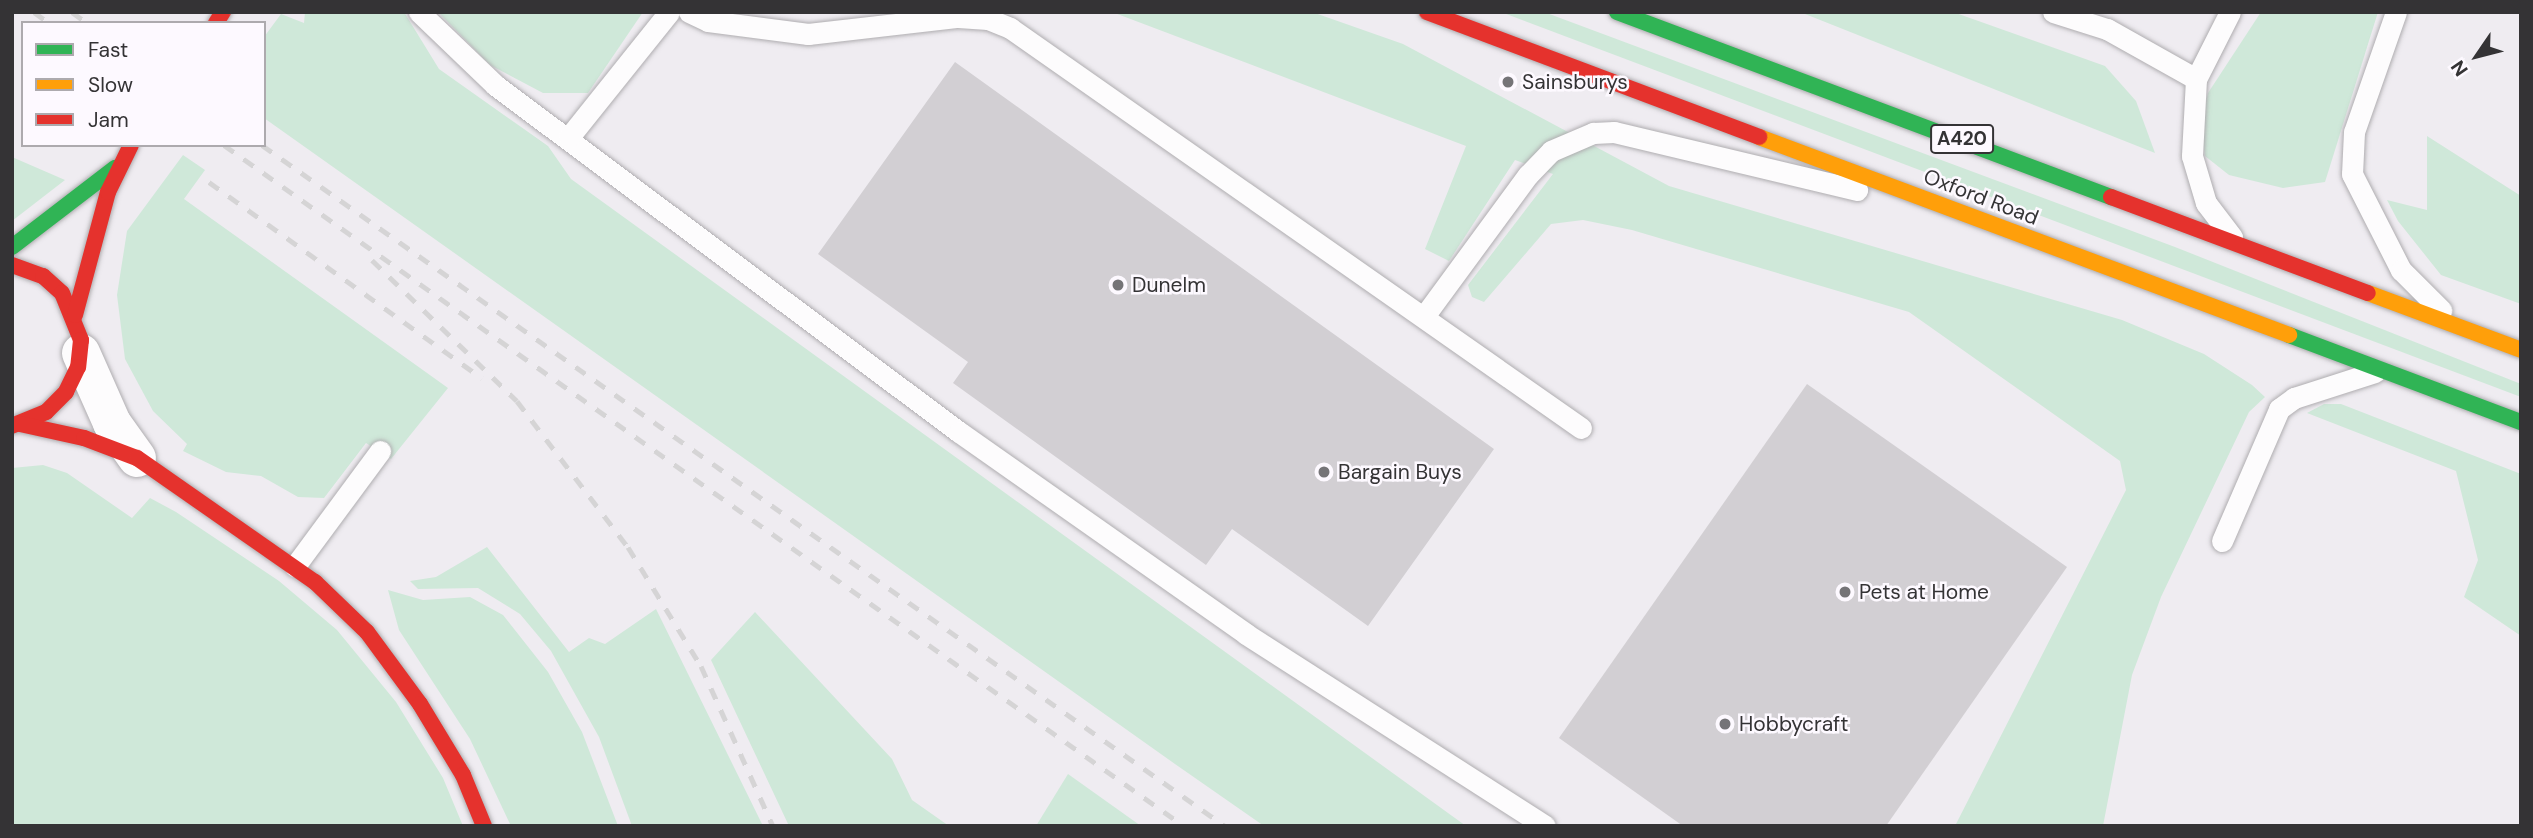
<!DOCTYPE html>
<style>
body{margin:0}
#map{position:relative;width:2533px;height:838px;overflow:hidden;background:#efecf1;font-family:"DM Sans",sans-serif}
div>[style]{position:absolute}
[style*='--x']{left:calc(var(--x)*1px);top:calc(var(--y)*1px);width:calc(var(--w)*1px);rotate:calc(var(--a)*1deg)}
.green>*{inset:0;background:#cfe8d9}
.building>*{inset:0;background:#d2cfd3}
.roads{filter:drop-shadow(0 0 2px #afadb0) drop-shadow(0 0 2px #afadb0)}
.lane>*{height:21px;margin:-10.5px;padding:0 10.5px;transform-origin:10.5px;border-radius:10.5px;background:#fdfcfd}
.street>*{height:38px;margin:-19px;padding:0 19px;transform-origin:19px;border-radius:19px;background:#fdfcfd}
.fast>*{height:16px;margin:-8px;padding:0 8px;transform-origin:8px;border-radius:8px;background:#30b455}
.slow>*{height:16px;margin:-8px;padding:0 8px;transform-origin:8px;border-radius:8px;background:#ff9f0a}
.jam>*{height:16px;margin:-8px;padding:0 8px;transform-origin:8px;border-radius:8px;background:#e5322d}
.rail>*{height:5px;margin-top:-2.5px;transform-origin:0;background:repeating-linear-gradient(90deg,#d5d4d5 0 12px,transparent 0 24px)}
.dots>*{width:19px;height:19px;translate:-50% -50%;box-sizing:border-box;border:4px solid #fdf9ff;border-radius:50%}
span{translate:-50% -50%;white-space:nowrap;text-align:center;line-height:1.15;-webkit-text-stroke:5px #fdf9ff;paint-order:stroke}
.shield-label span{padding:2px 5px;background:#fdf9ff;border:2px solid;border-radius:5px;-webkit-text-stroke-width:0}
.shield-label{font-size:19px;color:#343335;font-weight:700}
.poi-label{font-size:21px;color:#343335}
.left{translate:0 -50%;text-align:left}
.street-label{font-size:21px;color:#343335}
.frame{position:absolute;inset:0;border:14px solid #343335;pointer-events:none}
.legend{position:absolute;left:21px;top:21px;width:245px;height:126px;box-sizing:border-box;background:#fdf9ff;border:2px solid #adaaae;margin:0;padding:9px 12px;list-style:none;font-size:21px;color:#343335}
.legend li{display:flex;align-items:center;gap:14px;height:35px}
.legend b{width:35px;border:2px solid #adaaae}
.north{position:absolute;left:2442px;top:21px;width:70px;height:70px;-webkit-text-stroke:5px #fdf9ff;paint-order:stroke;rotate:235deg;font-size:19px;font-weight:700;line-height:28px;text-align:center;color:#343335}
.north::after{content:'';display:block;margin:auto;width:24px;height:32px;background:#343335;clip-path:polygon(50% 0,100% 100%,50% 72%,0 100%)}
</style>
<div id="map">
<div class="green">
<div style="clip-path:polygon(305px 12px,404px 12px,439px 69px,548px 146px,571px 179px,1466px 826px,1264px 826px,1175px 764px,264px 118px,264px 37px,281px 14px,304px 23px)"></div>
<div style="clip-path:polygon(438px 12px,643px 12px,588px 93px,543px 93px,490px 65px)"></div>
<div style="clip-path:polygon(1112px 12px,1312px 12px,1403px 44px,1669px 186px,2122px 320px,2204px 354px,2252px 385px,2265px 397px,2249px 412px,2161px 597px,2132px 675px,2103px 826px,1955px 826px,2126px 490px,2120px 461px,1909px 312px,1632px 230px,1583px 220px,1551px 224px,1484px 302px,1472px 297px,1468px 285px,1553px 174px,1515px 160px,1449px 261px,1425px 249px,1466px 146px)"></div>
<div style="clip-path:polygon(1501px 12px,1544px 12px,2175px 247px,2521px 384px,2521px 397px)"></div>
<div style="clip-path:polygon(1800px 12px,1953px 12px,2105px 66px,2136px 101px,2155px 153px)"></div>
<div style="clip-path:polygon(2261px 12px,2378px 12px,2325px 182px,2283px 188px,2229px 175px,2205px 156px,2200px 125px,2208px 93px)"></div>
<div style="clip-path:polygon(2427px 136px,2521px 196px,2521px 304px,2441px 275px,2398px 221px,2387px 200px,2427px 210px)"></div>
<div style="clip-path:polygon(183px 155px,205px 170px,184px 199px,448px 388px,391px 459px,366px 443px,324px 498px,298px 497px,261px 476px,226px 472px,183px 451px,187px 444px,153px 411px,125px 359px,117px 295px,127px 231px)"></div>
<div style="clip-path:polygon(12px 157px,65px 180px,12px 221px)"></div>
<div style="clip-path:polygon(2324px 404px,2341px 404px,2521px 474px,2521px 636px,2464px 597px,2478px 560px,2456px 471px,2307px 413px)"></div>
<div style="clip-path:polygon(43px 465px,67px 473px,132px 518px,150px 498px,176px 512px,279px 581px,337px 630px,396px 702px,443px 778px,463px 826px,12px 826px,12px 468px)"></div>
<div style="clip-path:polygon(487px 547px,569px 652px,589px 638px,605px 644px,656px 609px,763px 826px,632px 826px,599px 737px,551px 651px,520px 614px,478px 588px,418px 589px,410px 581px,436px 577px)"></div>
<div style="clip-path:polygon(388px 590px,423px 600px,470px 597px,503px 615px,548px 672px,582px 732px,618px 826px,511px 826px,470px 739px,399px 630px)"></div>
<div style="clip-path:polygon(755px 612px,892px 759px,912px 800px,949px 826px,789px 826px,711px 660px)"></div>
<div style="clip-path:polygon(1068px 774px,1141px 826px,1036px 826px)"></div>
</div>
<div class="building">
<div style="clip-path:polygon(955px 62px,1494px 449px,1368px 626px,1232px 529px,1206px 565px,953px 383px,968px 362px,818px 254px)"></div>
<div style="clip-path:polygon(1807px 384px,2067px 567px,1886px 826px,1683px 826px,1559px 738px)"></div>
</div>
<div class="roads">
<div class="lane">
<div style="--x:419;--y:12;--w:105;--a:43.8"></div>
<div style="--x:495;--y:85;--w:579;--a:36.79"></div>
<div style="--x:959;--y:432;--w:351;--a:35.1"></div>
<div style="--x:1246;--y:634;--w:355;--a:32.7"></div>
<div style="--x:689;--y:12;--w:21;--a:25"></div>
<div style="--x:708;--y:21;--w:101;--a:7.4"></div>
<div style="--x:808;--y:34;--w:151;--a:-6.5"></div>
<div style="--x:958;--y:17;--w:30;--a:4"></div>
<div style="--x:988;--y:19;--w:24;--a:22"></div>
<div style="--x:1010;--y:28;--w:697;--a:35.01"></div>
<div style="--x:2053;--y:12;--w:57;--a:17.5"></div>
<div style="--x:2107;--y:29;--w:102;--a:29.3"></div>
<div style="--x:2230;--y:12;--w:75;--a:116.9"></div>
<div style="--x:2196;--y:79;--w:77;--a:93"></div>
<div style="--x:2192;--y:156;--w:49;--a:73.4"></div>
<div style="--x:2206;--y:203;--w:43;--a:52.6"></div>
<div style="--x:2396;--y:12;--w:127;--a:109.3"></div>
<div style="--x:2354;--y:132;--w:42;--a:92.7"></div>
<div style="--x:2352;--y:174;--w:108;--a:63"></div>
<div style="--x:2401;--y:270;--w:57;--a:45"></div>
<div style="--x:569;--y:137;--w:160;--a:-51.3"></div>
<div style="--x:1425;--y:315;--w:174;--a:-53.7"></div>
<div style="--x:1528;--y:175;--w:33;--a:-46"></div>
<div style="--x:1551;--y:151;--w:46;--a:-23.2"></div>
<div style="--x:1593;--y:133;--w:21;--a:-3"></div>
<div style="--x:1614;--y:132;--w:250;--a:13.4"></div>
<div style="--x:2222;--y:541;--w:144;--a:-66.6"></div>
<div style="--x:2279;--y:409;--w:19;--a:-36"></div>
<div style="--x:2294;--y:398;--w:85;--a:-17.8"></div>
<div style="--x:295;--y:566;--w:143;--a:-53.5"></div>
</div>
<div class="street">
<div style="--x:81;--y:353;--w:77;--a:66.1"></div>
<div style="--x:112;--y:423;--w:43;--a:54.5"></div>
</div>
<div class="fast">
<div style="--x:1617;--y:12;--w:528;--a:20.53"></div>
<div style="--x:12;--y:247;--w:130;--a:-37.5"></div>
<div style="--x:2289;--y:335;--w:248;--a:20.6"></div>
</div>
<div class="slow">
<div style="--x:1759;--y:137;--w:566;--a:20.48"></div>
<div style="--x:2368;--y:293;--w:163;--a:20.4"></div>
</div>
<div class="jam">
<div style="--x:1427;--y:12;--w:355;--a:20.6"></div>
<div style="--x:216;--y:23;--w:13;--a:-58"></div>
<div style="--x:2111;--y:197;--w:274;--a:20.5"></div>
<div style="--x:12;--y:265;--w:33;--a:20"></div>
<div style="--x:43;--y:276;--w:25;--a:42"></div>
<div style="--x:62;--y:293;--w:51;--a:68"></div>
<div style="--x:81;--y:340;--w:27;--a:96"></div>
<div style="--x:78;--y:367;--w:28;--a:116"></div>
<div style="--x:66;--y:392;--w:28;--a:135"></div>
<div style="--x:46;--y:412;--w:37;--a:158"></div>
<div style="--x:75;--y:315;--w:127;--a:-75"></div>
<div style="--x:108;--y:192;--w:52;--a:-63.9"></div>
<div style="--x:20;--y:424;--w:66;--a:12.3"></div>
<div style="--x:84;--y:438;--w:57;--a:20.7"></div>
<div style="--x:137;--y:458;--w:217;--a:34.9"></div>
<div style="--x:315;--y:582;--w:72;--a:43.9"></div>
<div style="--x:367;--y:632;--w:89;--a:53.6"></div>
<div style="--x:420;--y:704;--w:83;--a:58.8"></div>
<div style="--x:463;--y:775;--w:55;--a:67.6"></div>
</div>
</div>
<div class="rail">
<div style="--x:34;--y:12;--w:19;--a:36"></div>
<div style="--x:72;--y:12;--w:19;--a:36"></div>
<div style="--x:224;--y:145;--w:1177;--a:35.35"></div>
<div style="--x:262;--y:145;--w:1179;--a:35.27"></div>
<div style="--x:209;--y:182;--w:336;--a:35.7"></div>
<div style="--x:372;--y:260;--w:202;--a:44.2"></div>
<div style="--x:517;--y:401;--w:183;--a:52.8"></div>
<div style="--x:628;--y:547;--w:140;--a:58.5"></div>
<div style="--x:701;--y:666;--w:175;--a:65.8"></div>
</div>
<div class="dots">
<div style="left:1508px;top:82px;background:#757477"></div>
<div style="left:1118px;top:285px;background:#757477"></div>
<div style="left:1324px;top:472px;background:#757477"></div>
<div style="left:1845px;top:592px;background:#757477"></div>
<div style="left:1725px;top:724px;background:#757477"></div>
</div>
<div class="shield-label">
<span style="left:1962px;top:139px">A420</span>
</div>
<div class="poi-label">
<span class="left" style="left:1522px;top:82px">Sainsburys</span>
<span class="left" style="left:1132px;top:285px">Dunelm</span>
<span class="left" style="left:1338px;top:472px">Bargain Buys</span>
<span class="left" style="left:1859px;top:592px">Pets at Home</span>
<span class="left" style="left:1739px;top:724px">Hobbycraft</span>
</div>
<div class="street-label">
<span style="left:1981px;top:197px;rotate:21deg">Oxford Road</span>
</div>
<div class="frame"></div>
<ul class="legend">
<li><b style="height:9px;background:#30b455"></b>Fast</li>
<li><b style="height:9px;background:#ff9f0a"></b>Slow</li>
<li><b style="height:9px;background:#e5322d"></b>Jam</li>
</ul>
<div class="north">N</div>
</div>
